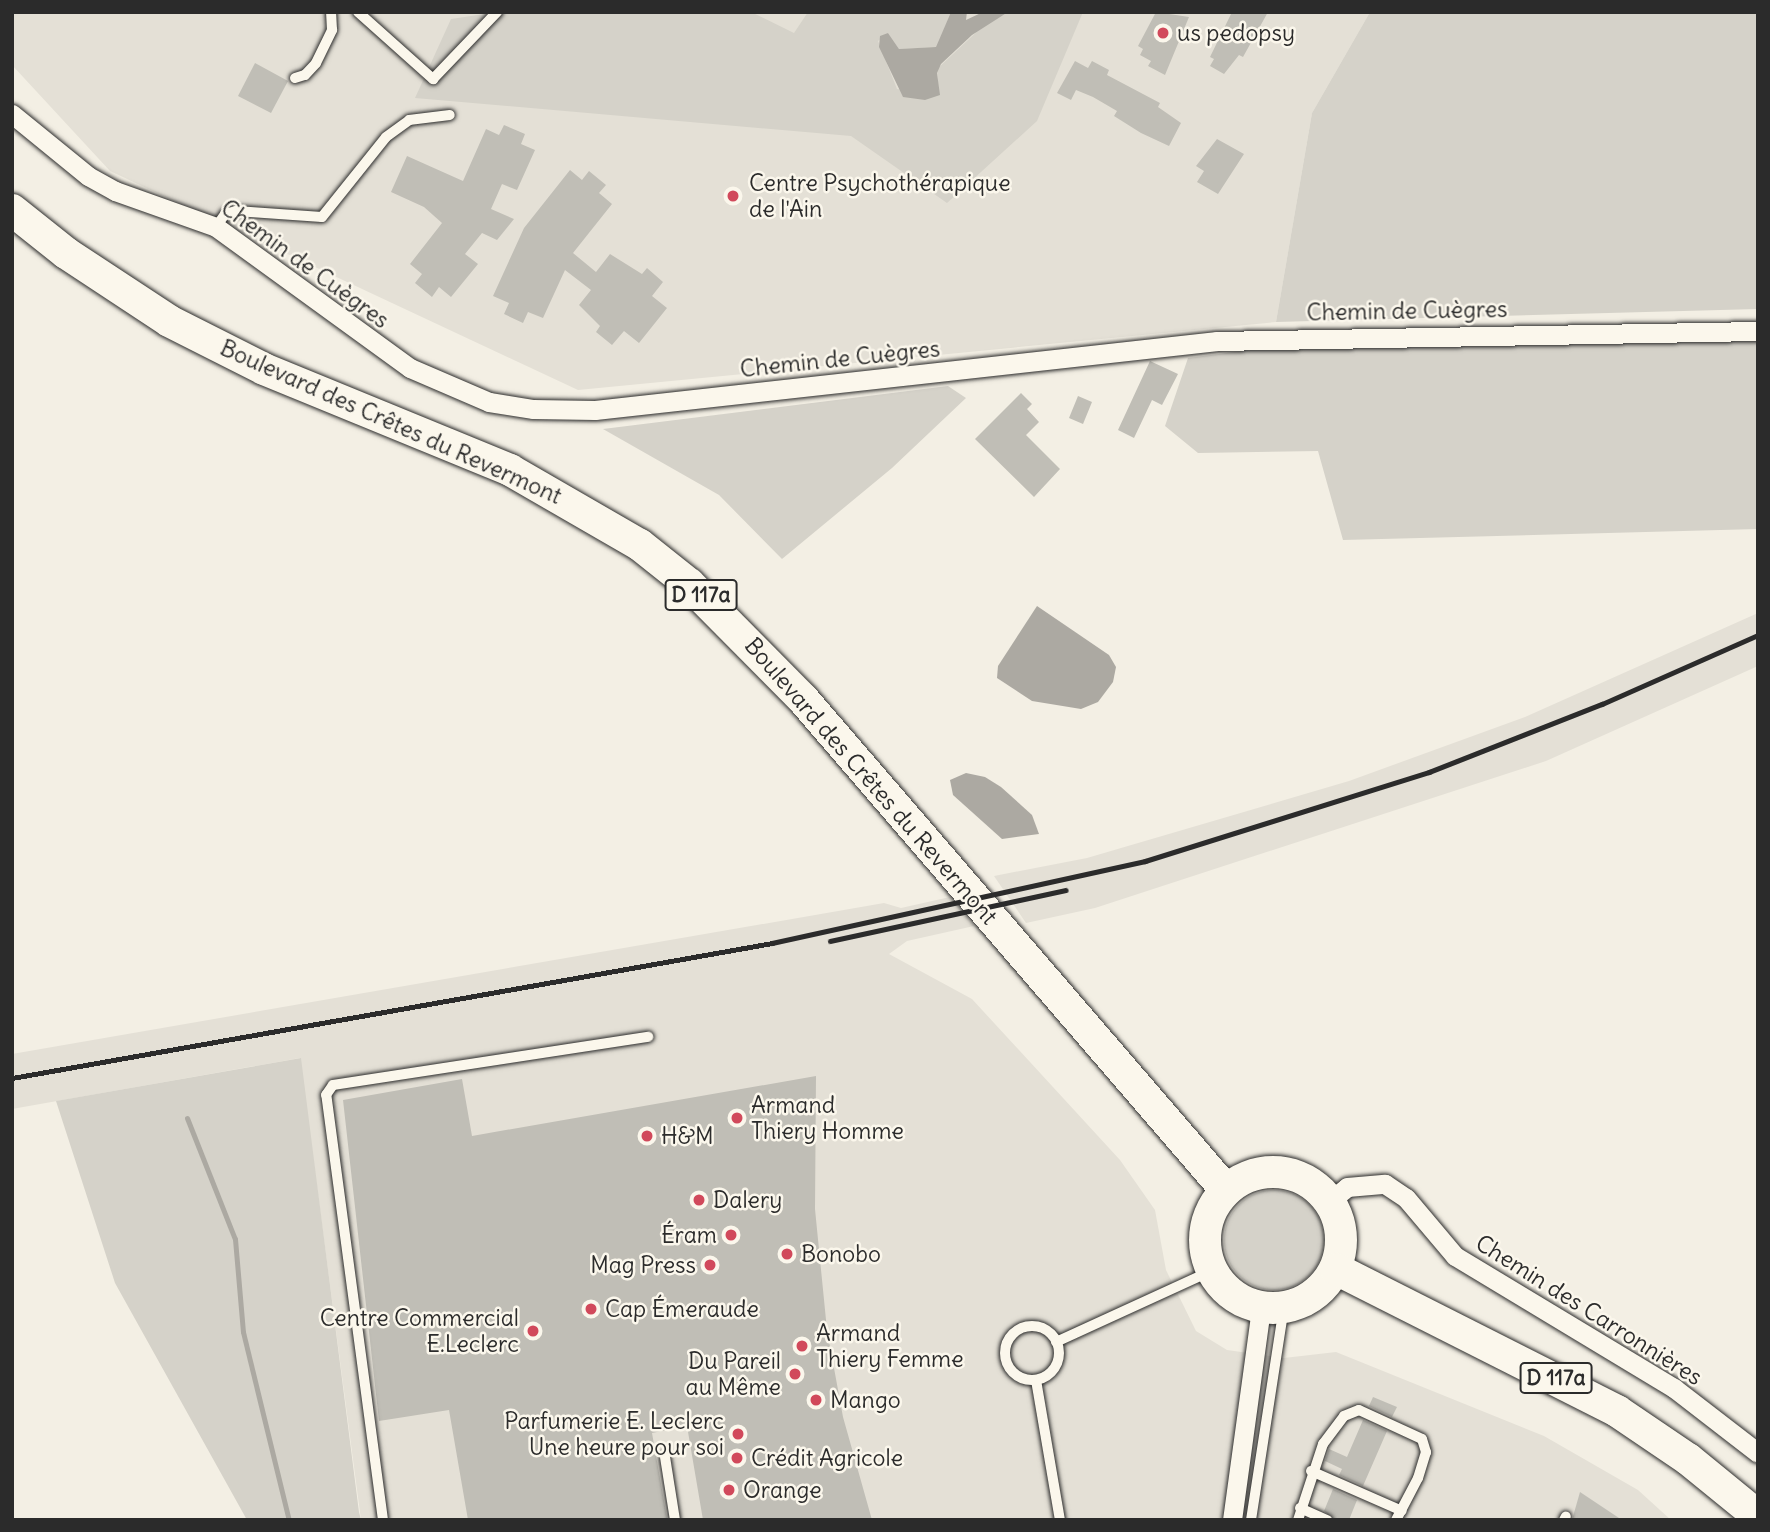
<!DOCTYPE html>
<meta charset="utf-8">
<style>
body{margin:0}
#map{position:relative;width:1770px;height:1532px;overflow:hidden;background:#f3efe4;font-family:Delius,sans-serif}
div>[style]{position:absolute}
[style*='--x']{left:calc(var(--x)*1px);top:calc(var(--y)*1px);width:calc(var(--w)*1px);rotate:calc(var(--a)*1deg)}
.built>*{inset:0;background:#e4e0d6}
.green>*{inset:0;background:#d5d2c9}
.round{border-radius:50%}
.water>*{inset:0;background:#aca9a2}
.stream>*{height:5px;margin:-2.5px;padding:0 2.5px;transform-origin:2.5px;border-radius:2.5px;background:#aca9a2}
.building>*{inset:0;background:#c0beb6}
.roads{filter:drop-shadow(0 0 2px #2b2b2b) drop-shadow(0 0 2px #2b2b2b)}
.service>*{height:10px;margin:-5px;padding:0 5px;transform-origin:5px;border-radius:5px;background:#fbf7ec}
.service>.ring{margin:-5px;padding:0;box-sizing:content-box;background:none;border:10px solid #fbf7ec;border-radius:50%}
.minor>*{height:19px;margin:-9.5px;padding:0 9.5px;transform-origin:9.5px;border-radius:9.5px;background:#fbf7ec}
.primary>*{height:32px;margin:-16px;padding:0 16px;transform-origin:16px;border-radius:16px;background:#fbf7ec}
.primary>.ring{margin:-16px;padding:0;box-sizing:content-box;background:none;border:32px solid #fbf7ec;border-radius:50%}
.rail>*{height:5px;margin:-2.5px;padding:0 2.5px;transform-origin:2.5px;border-radius:2.5px;background:#2b2b2b}
.dots>*{width:19px;height:19px;translate:-50% -50%;box-sizing:border-box;border:4px solid #fbf7ec;border-radius:50%}
span{translate:-50% -50%;white-space:nowrap;text-align:center;line-height:1.15;-webkit-text-stroke:5px #fbf7ec;paint-order:stroke}
.shield-label span{padding:2px 5px;background:#fbf7ec;border:2px solid;border-radius:5px;-webkit-text-stroke-width:0}
.shield-label{font-size:21px;color:#2b2b2b;font-weight:700}
.poi-label{font-size:23px;color:#2b2b2b}
.left{translate:0 -50%;text-align:left}
.right{translate:-100% -50%;text-align:right}
.street-label{font-size:23px;color:#2b2b2b}
.frame{position:absolute;inset:0;border:14px solid #2b2b2b;pointer-events:none}
</style>
<div id="map">
<div class="built">
<div style="clip-path:polygon(12px 12px,1370px 12px,1312px 113px,1276px 322px,578px 390px,110px 171px,12px 65px)"></div>
<div style="clip-path:polygon(1758px 613px,1758px 666px,1546px 761px,1095px 908px,1026px 923px,994px 876px,1087px 858px,1349px 781px,1525px 717px)"></div>
<div style="clip-path:polygon(950px 897px,974px 926px,907px 941px,889px 954px,972px 999px,1120px 1160px,1155px 1210px,1166px 1270px,1196px 1331px,1227px 1350px,1284px 1358px,1336px 1352px,1544px 1436px,1638px 1490px,1671px 1520px,361px 1520px,300px 1058px,12px 1109px,12px 1054px,884px 903px,901px 908px)"></div>
</div>
<div class="green">
<div style="clip-path:polygon(498px 12px,751px 12px,794px 33px,808px 12px,951px 12px,937px 47px,899px 49px,888px 33px,878px 41px,897px 89px,939px 95px,937px 69px,983px 26px,1008px 12px,1083px 12px,1037px 121px,947px 203px,851px 136px,415px 98px,451px 19px)"></div>
<div style="clip-path:polygon(1370px 12px,1758px 12px,1758px 309px,1276px 322px,1312px 113px)"></div>
<div style="clip-path:polygon(1758px 336px,1758px 529px,1343px 540px,1318px 451px,1198px 453px,1165px 426px,1188px 358px,1257px 349px)"></div>
<div style="clip-path:polygon(948px 386px,966px 398px,892px 468px,782px 559px,719px 495px,603px 429px)"></div>
<div style="clip-path:polygon(301px 1058px,359px 1512px,361px 1520px,247px 1520px,115px 1283px,56px 1101px)"></div>
<div class="round" style="left:1224px;top:1190px;width:100px;height:100px"></div>
</div>
<div class="water">
<div style="clip-path:polygon(951px 12px,967px 12px,966px 20px,983px 12px,1008px 12px,972px 35px,941px 64px,937px 73px,940px 95px,925px 100px,903px 97px,879px 47px,880px 36px,888px 33px,899px 49px,936px 47px)"></div>
<div style="clip-path:polygon(1037px 606px,1109px 655px,1116px 667px,1113px 682px,1098px 702px,1081px 709px,1032px 701px,997px 678px,998px 666px)"></div>
<div style="clip-path:polygon(966px 773px,985px 777px,1001px 787px,1032px 815px,1039px 834px,1002px 839px,953px 795px,950px 780px)"></div>
</div>
<div class="stream">
<div style="--x:187;--y:1118;--w:130;--a:68.4"></div>
<div style="--x:235;--y:1239;--w:93;--a:85.1"></div>
<div style="--x:243;--y:1332;--w:194;--a:76.3"></div>
</div>
<div class="building">
<div style="clip-path:polygon(1156px 12px,1189px 17px,1165px 75px,1148px 66px,1151px 61px,1140px 55px,1143px 49px,1138px 46px)"></div>
<div style="clip-path:polygon(1232px 12px,1268px 12px,1243px 57px,1239px 55px,1224px 74px,1210px 66px,1214px 59px,1210px 57px)"></div>
<div style="clip-path:polygon(1075px 61px,1088px 68px,1092px 61px,1109px 70px,1107px 75px,1160px 103px,1158px 107px,1181px 123px,1169px 146px,1141px 133px,1114px 116px,1117px 111px,1093px 97px,1076px 90px,1071px 100px,1057px 93px)"></div>
<div style="clip-path:polygon(255px 63px,288px 81px,271px 113px,238px 96px)"></div>
<div style="clip-path:polygon(504px 125px,525px 134px,521px 144px,535px 150px,517px 190px,502px 184px,491px 209px,514px 219px,497px 240px,482px 233px,465px 254px,478px 264px,451px 297px,439px 287px,432px 297px,415px 283px,422px 274px,410px 264px,442px 223px,424px 207px,391px 192px,407px 156px,463px 181px,486px 129px,499px 135px)"></div>
<div style="clip-path:polygon(1217px 139px,1244px 154px,1218px 194px,1197px 182px,1204px 171px,1196px 166px)"></div>
<div style="clip-path:polygon(570px 170px,582px 180px,589px 171px,606px 185px,599px 193px,612px 204px,573px 253px,596px 272px,610px 254px,642px 274px,647px 268px,663px 282px,652px 296px,667px 308px,639px 343px,624px 331px,612px 345px,596px 332px,600px 326px,579px 305px,591px 290px,565px 270px,543px 318px,528px 312px,523px 323px,504px 314px,509px 303px,493px 296px,524px 228px)"></div>
<div style="clip-path:polygon(1150px 361px,1178px 374px,1162px 405px,1152px 400px,1134px 438px,1118px 430px)"></div>
<div style="clip-path:polygon(1021px 393px,1032px 404px,1027px 409px,1039px 422px,1026px 435px,1060px 469px,1034px 497px,975px 439px)"></div>
<div style="clip-path:polygon(1078px 396px,1092px 402px,1083px 424px,1069px 418px)"></div>
<div style="clip-path:polygon(816px 1076px,815px 1209px,827px 1330px,843px 1417px,872px 1520px,703px 1520px,687px 1426px,652px 1433px,667px 1518px,468px 1520px,449px 1410px,379px 1421px,343px 1100px,462px 1079px,472px 1136px)"></div>
<div style="clip-path:polygon(1373px 1397px,1397px 1407px,1392px 1417px,1369px 1406px)"></div>
<div style="clip-path:polygon(1363px 1420px,1387px 1431px,1363px 1486px,1339px 1475px,1342px 1469px,1325px 1461px,1329px 1449px,1347px 1457px)"></div>
<div style="clip-path:polygon(1333px 1489px,1357px 1500px,1349px 1520px,1334px 1520px,1324px 1511px)"></div>
<div style="clip-path:polygon(1580px 1492px,1622px 1520px,1572px 1520px)"></div>
</div>
<div class="roads">
<div class="service">
<div style="--x:358;--y:12;--w:101;--a:41.8"></div>
<div style="--x:433;--y:79;--w:93;--a:-46.3"></div>
<div style="--x:295;--y:78;--w:10;--a:-17"></div>
<div style="--x:305;--y:75;--w:16;--a:-47"></div>
<div style="--x:316;--y:63;--w:37;--a:-64"></div>
<div style="--x:332;--y:30;--w:18;--a:-93"></div>
<div style="--x:216;--y:227;--w:16;--a:-55"></div>
<div style="--x:225;--y:214;--w:11;--a:-15"></div>
<div style="--x:236;--y:211;--w:86;--a:4"></div>
<div style="--x:322;--y:217;--w:102;--a:-51.3"></div>
<div style="--x:386;--y:137;--w:29;--a:-36"></div>
<div style="--x:409;--y:120;--w:41;--a:-7"></div>
<div class="ring" style="left:1005px;top:1326px;width:44px;height:44px"></div>
<div style="--x:1056;--y:1342;--w:170;--a:-24.6"></div>
<div style="--x:1036;--y:1380;--w:142;--a:80.3"></div>
<div style="--x:665;--y:1457;--w:64;--a:81"></div>
<div style="--x:1311;--y:1471;--w:99;--a:23.7"></div>
<div style="--x:1300;--y:1508;--w:30;--a:24"></div>
<div style="--x:383;--y:1520;--w:429;--a:-97.6"></div>
<div style="--x:326;--y:1095;--w:12;--a:-55"></div>
<div style="--x:333;--y:1085;--w:319;--a:-8.7"></div>
<div style="--x:1251;--y:1520;--w:215;--a:-81.2"></div>
<div style="--x:1298;--y:1520;--w:80;--a:-71.8"></div>
<div style="--x:1323;--y:1444;--w:35;--a:-53"></div>
<div style="--x:1344;--y:1416;--w:16;--a:-22"></div>
<div style="--x:1359;--y:1410;--w:69;--a:24.7"></div>
<div style="--x:1422;--y:1439;--w:14;--a:73"></div>
<div style="--x:1426;--y:1452;--w:27;--a:107"></div>
<div style="--x:1418;--y:1478;--w:47;--a:117.6"></div>
<div style="--x:1564;--y:1520;--w:4;--a:-63"></div>
</div>
<div class="minor">
<div style="--x:12;--y:114;--w:98;--a:39.2"></div>
<div style="--x:88;--y:176;--w:31;--a:29"></div>
<div style="--x:115;--y:191;--w:107;--a:19.6"></div>
<div style="--x:216;--y:227;--w:240;--a:36"></div>
<div style="--x:410;--y:368;--w:86;--a:23.3"></div>
<div style="--x:489;--y:402;--w:45;--a:9"></div>
<div style="--x:533;--y:409;--w:62;--a:0.9"></div>
<div style="--x:595;--y:410;--w:626;--a:-6.33"></div>
<div style="--x:1217;--y:341;--w:541;--a:-1.06"></div>
<div style="--x:1330;--y:1201;--w:22;--a:-39"></div>
<div style="--x:1347;--y:1187;--w:38;--a:-5"></div>
<div style="--x:1385;--y:1184;--w:25;--a:34"></div>
<div style="--x:1406;--y:1198;--w:76;--a:49.8"></div>
<div style="--x:1455;--y:1256;--w:256;--a:31.1"></div>
<div style="--x:1674;--y:1388;--w:106;--a:37.7"></div>
<div style="--x:1232;--y:1520;--w:214;--a:-82.2"></div>
</div>
<div class="primary">
<div style="--x:12;--y:210;--w:69;--a:38.5"></div>
<div style="--x:66;--y:253;--w:123;--a:33.4"></div>
<div style="--x:169;--y:321;--w:106;--a:26.8"></div>
<div style="--x:264;--y:369;--w:266;--a:22.3"></div>
<div style="--x:510;--y:470;--w:150;--a:30"></div>
<div style="--x:640;--y:545;--w:63;--a:38.5"></div>
<div style="--x:689;--y:584;--w:161;--a:45.3"></div>
<div style="--x:802;--y:698;--w:649;--a:49.25"></div>
<div class="ring" style="left:1205px;top:1172px;width:104px;height:104px"></div>
<div style="--x:1336;--y:1269;--w:315;--a:26.8"></div>
<div style="--x:1617;--y:1411;--w:86;--a:34.1"></div>
<div style="--x:1688;--y:1459;--w:90;--a:39.2"></div>
</div>
</div>
<div class="rail">
<div style="--x:830;--y:941;--w:241;--a:-12.2"></div>
<div style="--x:12;--y:1078;--w:772;--a:-10.07"></div>
<div style="--x:772;--y:943;--w:382;--a:-12.4"></div>
<div style="--x:1145;--y:861;--w:298;--a:-17.4"></div>
<div style="--x:1429;--y:772;--w:186;--a:-21.5"></div>
<div style="--x:1602;--y:704;--w:171;--a:-23.9"></div>
</div>
<div class="dots">
<div style="left:1163px;top:33px;background:#d1495b"></div>
<div style="left:733px;top:196px;background:#d1495b"></div>
<div style="left:737px;top:1118px;background:#d1495b"></div>
<div style="left:647px;top:1136px;background:#d1495b"></div>
<div style="left:699px;top:1200px;background:#d1495b"></div>
<div style="left:731px;top:1235px;background:#d1495b"></div>
<div style="left:787px;top:1254px;background:#d1495b"></div>
<div style="left:710px;top:1265px;background:#d1495b"></div>
<div style="left:591px;top:1309px;background:#d1495b"></div>
<div style="left:533px;top:1331px;background:#d1495b"></div>
<div style="left:802px;top:1346px;background:#d1495b"></div>
<div style="left:795px;top:1374px;background:#d1495b"></div>
<div style="left:816px;top:1400px;background:#d1495b"></div>
<div style="left:738px;top:1434px;background:#d1495b"></div>
<div style="left:737px;top:1458px;background:#d1495b"></div>
<div style="left:729px;top:1490px;background:#d1495b"></div>
</div>
<div class="shield-label">
<span style="left:701px;top:595px">D 117a</span>
<span style="left:1556px;top:1378px">D 117a</span>
</div>
<div class="poi-label">
<span class="left" style="left:1177px;top:33px">us pedopsy</span>
<span class="left" style="left:749px;top:196px">Centre Psychothérapique<br>de l'Ain</span>
<span class="left" style="left:751px;top:1118px">Armand<br>Thiery Homme</span>
<span class="left" style="left:661px;top:1136px">H&amp;M</span>
<span class="left" style="left:713px;top:1200px">Dalery</span>
<span class="right" style="left:717px;top:1235px">Éram</span>
<span class="left" style="left:801px;top:1254px">Bonobo</span>
<span class="right" style="left:696px;top:1265px">Mag Press</span>
<span class="left" style="left:605px;top:1309px">Cap Émeraude</span>
<span class="right" style="left:519px;top:1331px">Centre Commercial<br>E.Leclerc</span>
<span class="left" style="left:816px;top:1346px">Armand<br>Thiery Femme</span>
<span class="right" style="left:781px;top:1374px">Du Pareil<br>au Même</span>
<span class="left" style="left:830px;top:1400px">Mango</span>
<span class="right" style="left:724px;top:1434px">Parfumerie E. Leclerc<br>Une heure pour soi</span>
<span class="left" style="left:751px;top:1458px">Crédit Agricole</span>
<span class="left" style="left:743px;top:1490px">Orange</span>
</div>
<div class="street-label">
<span style="left:305px;top:264px;rotate:36deg">Chemin de Cuègres</span>
<span style="left:1407px;top:311px;rotate:-1deg">Chemin de Cuègres</span>
<span style="left:840px;top:359px;rotate:-6deg">Chemin de Cuègres</span>
<span style="left:391px;top:422px;rotate:24deg">Boulevard des Crêtes du Revermont</span>
<span style="left:871px;top:781px;rotate:49deg">Boulevard des Crêtes du Revermont</span>
<span style="left:1589px;top:1310px;rotate:32deg">Chemin des Carronnières</span>
</div>
<div class="frame"></div>
</div>
